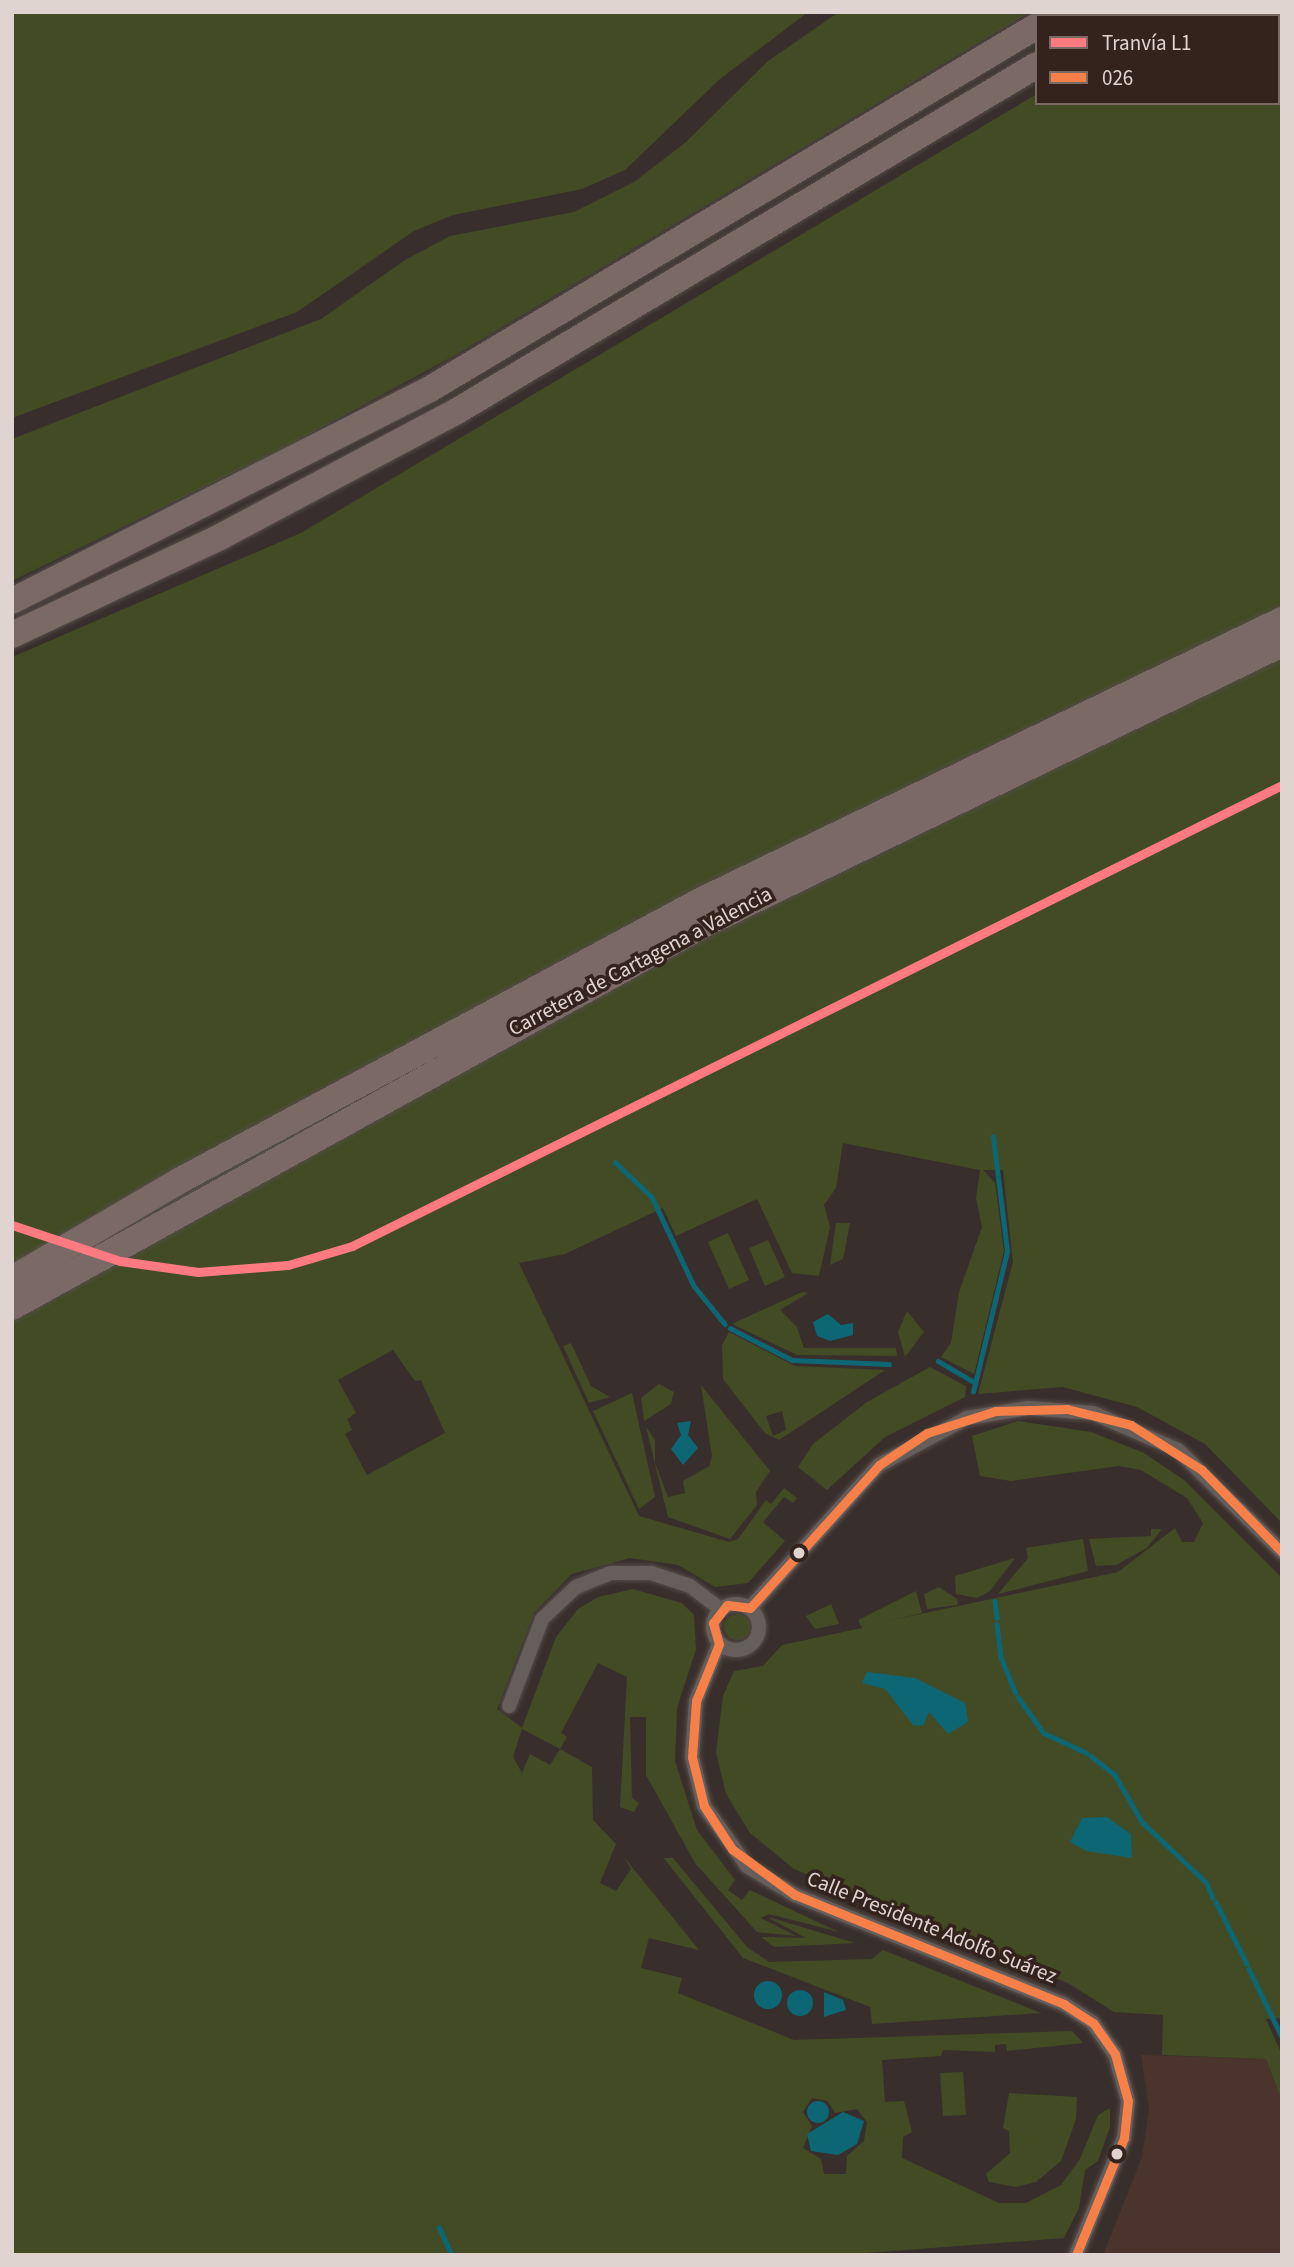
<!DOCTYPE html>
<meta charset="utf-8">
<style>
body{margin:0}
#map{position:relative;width:1294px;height:2267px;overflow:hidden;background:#382f2c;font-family:"Source Sans 3",sans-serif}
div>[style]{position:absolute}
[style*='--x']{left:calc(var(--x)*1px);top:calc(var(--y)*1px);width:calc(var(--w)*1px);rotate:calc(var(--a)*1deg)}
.built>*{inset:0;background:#4a342b}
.green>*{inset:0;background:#424b24}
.round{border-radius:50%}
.water>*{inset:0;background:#0d6674}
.stream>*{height:4.5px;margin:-2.25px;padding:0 2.25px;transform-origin:2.25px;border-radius:2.25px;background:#0d6674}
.roads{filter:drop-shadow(0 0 2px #564d4a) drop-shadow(0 0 2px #564d4a)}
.street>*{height:14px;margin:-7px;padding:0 7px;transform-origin:7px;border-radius:7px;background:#655e5b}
.street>.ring{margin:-7px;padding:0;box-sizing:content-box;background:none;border:14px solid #655e5b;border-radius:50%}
.highway>*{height:26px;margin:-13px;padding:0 13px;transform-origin:13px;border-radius:13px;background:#7a6964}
.bus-1>*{height:9px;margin:-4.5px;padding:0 4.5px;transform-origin:4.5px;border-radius:4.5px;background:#f78048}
.tram-1>*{height:9px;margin:-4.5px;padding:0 4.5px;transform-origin:4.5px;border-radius:4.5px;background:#fd7b80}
.dots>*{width:19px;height:19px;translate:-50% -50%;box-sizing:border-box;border:4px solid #34231c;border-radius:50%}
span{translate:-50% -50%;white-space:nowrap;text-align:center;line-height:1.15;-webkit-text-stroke:7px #34231c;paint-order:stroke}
.street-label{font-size:21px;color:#e0d4d0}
.frame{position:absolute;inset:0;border:14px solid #e0d4d0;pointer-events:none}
.legend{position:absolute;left:1035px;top:14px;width:245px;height:91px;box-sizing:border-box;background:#34231c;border:2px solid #796a64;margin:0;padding:9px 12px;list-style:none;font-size:21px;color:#e0d4d0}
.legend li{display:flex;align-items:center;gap:14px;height:35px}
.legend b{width:35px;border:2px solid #796a64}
</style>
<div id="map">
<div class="built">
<div style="clip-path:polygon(1141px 2055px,1266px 2059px,1282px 2102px,1282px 2255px,1103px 2255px,1142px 2157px,1149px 2109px)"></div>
</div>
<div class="green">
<div style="clip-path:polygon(12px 12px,808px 12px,720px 79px,625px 170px,582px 189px,453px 215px,414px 231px,297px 312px,12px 418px)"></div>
<div style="clip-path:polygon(839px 12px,1030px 12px,457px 354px,284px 448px,12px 581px,12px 439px,321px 319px,405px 260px,450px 236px,574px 212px,634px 182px,686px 142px,768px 61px)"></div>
<div style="clip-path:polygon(evenodd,1175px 12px,1282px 12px,1282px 1523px,1205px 1444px,1137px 1407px,1063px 1387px,978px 1394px,1013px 1262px,1003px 1170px,983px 1170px,995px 1183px,1004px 1251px,974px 1374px,941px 1357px,951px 1343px,959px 1292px,982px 1227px,976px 1198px,980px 1170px,843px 1143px,836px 1188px,824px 1205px,830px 1227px,819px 1276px,792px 1273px,757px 1199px,676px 1236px,663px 1208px,565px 1254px,519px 1263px,639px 1516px,729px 1542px,738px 1539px,766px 1500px,771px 1504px,784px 1488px,797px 1498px,793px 1503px,784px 1497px,763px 1522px,785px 1541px,748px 1583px,715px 1587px,678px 1565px,630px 1558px,572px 1574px,534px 1613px,497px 1709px,522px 1728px,556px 1637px,578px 1609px,598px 1597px,633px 1589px,682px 1603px,694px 1615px,696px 1649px,677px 1708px,675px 1761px,697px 1830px,735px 1880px,728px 1890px,742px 1900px,750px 1890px,839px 1932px,769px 1914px,761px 1918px,796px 1936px,757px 1932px,695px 1863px,646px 1775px,646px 1717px,630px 1717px,632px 1798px,639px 1803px,634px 1812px,620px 1807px,627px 1677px,598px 1663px,561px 1733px,567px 1737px,560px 1749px,592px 1767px,593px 1820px,616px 1844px,600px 1883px,616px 1891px,631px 1869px,624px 1857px,699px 1950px,649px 1938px,641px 1968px,682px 1978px,678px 1993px,794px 2040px,1072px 2031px,1083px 2043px,1007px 2051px,1006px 2044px,995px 2045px,995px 2052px,943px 2050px,941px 2056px,882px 2060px,885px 2102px,904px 2101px,912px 2132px,903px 2137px,902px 2158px,999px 2203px,1026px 2203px,1061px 2185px,1080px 2159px,1098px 2115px,1110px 2108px,1110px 2127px,1098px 2161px,1085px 2170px,1079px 2208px,1064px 2238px,839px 2255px,12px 2255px,12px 657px,301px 533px,1037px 94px,1037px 103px,1278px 103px,1278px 16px,1169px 16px,1175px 12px,393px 1350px,415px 1381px,421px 1380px,445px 1433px,367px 1475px,345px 1434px,352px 1430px,347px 1419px,356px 1413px,338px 1380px,393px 1350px,1175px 12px,522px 1729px,560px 1749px,550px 1765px,530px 1754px,522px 1773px,513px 1757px,522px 1729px,1175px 12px,812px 2098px,827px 2101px,835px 2113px,857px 2109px,867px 2122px,864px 2141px,847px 2156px,846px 2174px,824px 2174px,821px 2159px,803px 2148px,812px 2126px,803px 2112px,812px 2098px)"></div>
<div style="clip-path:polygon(836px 1223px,850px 1223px,843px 1259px,830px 1265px)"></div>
<div style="clip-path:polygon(728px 1233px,749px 1280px,729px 1289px,708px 1242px)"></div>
<div style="clip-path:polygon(768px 1240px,785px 1277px,765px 1286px,749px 1248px)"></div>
<div style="clip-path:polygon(802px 1292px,808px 1293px,780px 1310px,797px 1327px,804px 1348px,896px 1348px,897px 1356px,797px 1355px,732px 1324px)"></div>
<div style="clip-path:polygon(907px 1311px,924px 1332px,905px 1357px,898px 1332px)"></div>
<div style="clip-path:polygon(evenodd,729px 1332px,795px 1366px,885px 1370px,779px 1440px,765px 1433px,723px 1379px,722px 1345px,729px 1332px,782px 1411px,786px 1430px,773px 1436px,766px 1416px,782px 1411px)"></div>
<div style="clip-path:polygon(571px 1343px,591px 1386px,610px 1397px,589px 1403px,563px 1346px)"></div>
<div style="clip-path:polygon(930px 1367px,966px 1386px,965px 1397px,885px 1437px,827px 1490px,798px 1467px,813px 1444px,867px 1402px)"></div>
<div style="clip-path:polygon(659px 1384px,674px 1392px,671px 1404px,644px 1421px,641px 1398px)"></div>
<div style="clip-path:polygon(701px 1385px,770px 1471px,756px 1492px,757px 1505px,730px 1539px,668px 1517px,646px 1427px,655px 1440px,655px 1463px,668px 1497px,685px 1493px,683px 1481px,709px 1466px,712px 1456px)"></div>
<div style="clip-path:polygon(632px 1393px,655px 1497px,639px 1509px,593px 1411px)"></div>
<div style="clip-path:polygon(1018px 1421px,1091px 1432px,1144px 1453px,1184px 1480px,1282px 1578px,1282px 2018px,1266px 2019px,1282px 2055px,1282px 2102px,1266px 2059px,1162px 2055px,1163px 2015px,1114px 2012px,1068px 1983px,794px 1869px,750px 1833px,726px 1794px,716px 1752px,723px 1696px,734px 1671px,763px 1666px,782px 1645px,862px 1628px,858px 1620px,916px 1591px,922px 1613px,888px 1621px,1118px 1572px,1175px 1528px,1182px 1542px,1194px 1542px,1203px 1523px,1187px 1498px,1141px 1470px,1119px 1466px,1011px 1481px,980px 1476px,972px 1436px)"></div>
<div style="clip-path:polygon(1151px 1529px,1162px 1529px,1147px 1548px,1116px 1565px,1096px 1566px,1089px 1539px,1151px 1536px)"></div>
<div style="clip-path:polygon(1083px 1539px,1088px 1571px,998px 1594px,1028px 1558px,1026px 1548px)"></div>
<div style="clip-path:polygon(1015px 1558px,990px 1591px,977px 1598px,956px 1594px,955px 1576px)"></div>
<div style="clip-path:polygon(939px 1587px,957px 1599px,958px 1605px,927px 1609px,924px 1594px)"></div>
<div style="clip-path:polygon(831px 1604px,839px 1624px,815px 1629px,806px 1616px)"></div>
<div class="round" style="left:724px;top:1614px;width:26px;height:26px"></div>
<div style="clip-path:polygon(651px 1842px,664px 1858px,673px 1858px,747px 1947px,769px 1962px,872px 1959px,883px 1950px,1041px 2013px,872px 2024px,870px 2007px,743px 1958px)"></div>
<div style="clip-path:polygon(769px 1918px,772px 1918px,855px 1943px,774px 1947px,761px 1937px,806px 1938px)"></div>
<div style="clip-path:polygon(963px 2072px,966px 2115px,943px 2116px,940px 2073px)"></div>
<div style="clip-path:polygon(1009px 2093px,1077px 2097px,1076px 2119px,1061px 2161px,1036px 2182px,1016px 2187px,989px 2182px,986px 2174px,1010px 2153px,1009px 2131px,1003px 2128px)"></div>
</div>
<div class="water">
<div style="clip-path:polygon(828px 1314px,841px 1325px,853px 1323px,853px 1335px,830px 1341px,817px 1336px,813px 1322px)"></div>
<div style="clip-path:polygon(691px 1421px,688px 1435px,698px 1448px,683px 1465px,671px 1449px,681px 1435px,677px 1423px)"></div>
<div style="clip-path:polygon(867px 1672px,915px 1678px,965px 1703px,968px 1722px,948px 1734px,929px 1712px,923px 1726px,913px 1725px,885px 1689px,862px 1683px)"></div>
<div style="clip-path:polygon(1107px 1817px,1131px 1834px,1132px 1858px,1086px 1851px,1070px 1842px,1082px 1818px)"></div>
<div class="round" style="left:754px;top:1981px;width:28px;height:28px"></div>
<div class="round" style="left:787px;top:1990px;width:26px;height:26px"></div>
<div style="clip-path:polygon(824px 1992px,843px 2000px,846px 2010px,824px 2017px)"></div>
<div class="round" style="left:807px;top:2101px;width:22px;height:22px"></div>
<div style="clip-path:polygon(843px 2112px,864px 2121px,857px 2144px,838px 2155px,811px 2151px,807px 2134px)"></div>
</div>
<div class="stream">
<div style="--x:615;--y:1162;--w:51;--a:43.4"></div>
<div style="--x:652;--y:1197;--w:98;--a:64.7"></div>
<div style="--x:694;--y:1286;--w:49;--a:50.8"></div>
<div style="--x:730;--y:1328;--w:70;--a:27.3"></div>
<div style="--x:792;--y:1360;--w:97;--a:2.4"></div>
<div style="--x:938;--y:1361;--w:42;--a:30.3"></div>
<div style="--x:973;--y:1392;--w:145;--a:-76.4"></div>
<div style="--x:1007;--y:1251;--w:115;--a:-97"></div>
<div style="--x:995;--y:1601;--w:17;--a:83"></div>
<div style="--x:997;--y:1624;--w:33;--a:83"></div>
<div style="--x:1001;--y:1657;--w:38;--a:68"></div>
<div style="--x:1018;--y:1697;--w:44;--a:54.2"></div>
<div style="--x:1044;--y:1733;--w:47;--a:24.9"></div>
<div style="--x:1091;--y:1756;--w:31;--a:38"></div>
<div style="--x:1115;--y:1775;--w:54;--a:60.1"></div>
<div style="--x:1142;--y:1822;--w:88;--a:43.2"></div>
<div style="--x:1206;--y:1882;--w:17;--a:66"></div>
<div style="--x:1216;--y:1902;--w:69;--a:63.4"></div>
<div style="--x:1249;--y:1969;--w:76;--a:64.1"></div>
<div style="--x:439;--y:2227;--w:31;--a:65"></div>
</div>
<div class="roads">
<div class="street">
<div class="ring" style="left:713px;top:1604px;width:32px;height:32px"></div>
<div style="--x:750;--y:1608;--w:193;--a:-47.9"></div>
<div style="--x:879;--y:1465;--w:100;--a:-28.1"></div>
<div style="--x:967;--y:1418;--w:62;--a:-9.3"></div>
<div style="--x:1028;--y:1408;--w:65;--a:4.4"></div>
<div style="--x:1093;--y:1413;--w:93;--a:23.5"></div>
<div style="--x:1178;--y:1450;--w:146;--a:44.4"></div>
<div style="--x:719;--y:1644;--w:61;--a:112"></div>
<div style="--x:696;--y:1701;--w:56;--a:94.1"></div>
<div style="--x:692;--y:1757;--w:50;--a:76.2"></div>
<div style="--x:704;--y:1806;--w:74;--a:54.4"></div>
<div style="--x:747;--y:1866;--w:56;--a:31.1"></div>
<div style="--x:795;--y:1895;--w:290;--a:22.1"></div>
<div style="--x:1064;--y:2004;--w:35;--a:33"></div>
<div style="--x:1093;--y:2023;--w:38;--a:55"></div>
<div style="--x:1115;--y:2054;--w:49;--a:74.5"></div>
<div style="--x:1128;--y:2101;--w:37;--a:96"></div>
<div style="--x:1124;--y:2138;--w:126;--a:112.3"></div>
<div style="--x:509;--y:1706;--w:93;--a:-69.2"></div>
<div style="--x:542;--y:1619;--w:47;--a:-43.3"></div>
<div style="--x:576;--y:1587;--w:38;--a:-22"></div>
<div style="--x:611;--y:1573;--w:40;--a:0"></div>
<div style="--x:651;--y:1573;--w:41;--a:18.4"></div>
<div style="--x:690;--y:1586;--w:39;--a:37"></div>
</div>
<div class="highway">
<div style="--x:1053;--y:16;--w:7;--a:-34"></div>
<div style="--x:1117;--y:16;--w:7;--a:-34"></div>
<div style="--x:12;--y:601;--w:469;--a:-26.9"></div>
<div style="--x:430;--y:389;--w:707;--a:-30.88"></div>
<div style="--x:12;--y:635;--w:232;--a:-25.2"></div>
<div style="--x:222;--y:536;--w:266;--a:-28"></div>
<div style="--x:457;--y:411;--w:675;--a:-30.82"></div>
<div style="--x:12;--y:1279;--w:194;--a:-30.4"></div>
<div style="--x:179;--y:1181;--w:594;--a:-28.25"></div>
<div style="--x:702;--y:900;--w:644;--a:-25.77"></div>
<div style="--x:12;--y:1307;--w:792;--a:-28.93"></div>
<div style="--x:705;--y:924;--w:641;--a:-25.89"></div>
</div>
</div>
<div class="bus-1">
<div style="--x:1076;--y:2255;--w:126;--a:-67.7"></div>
<div style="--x:1124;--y:2138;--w:37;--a:-84"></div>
<div style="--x:1128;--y:2101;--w:49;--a:-105.5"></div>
<div style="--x:1115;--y:2054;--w:38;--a:-125"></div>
<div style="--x:1093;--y:2023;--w:35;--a:-147"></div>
<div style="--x:1064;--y:2004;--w:290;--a:-157.9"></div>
<div style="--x:795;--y:1895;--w:78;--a:-143.9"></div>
<div style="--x:732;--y:1849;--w:51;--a:-123.1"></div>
<div style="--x:704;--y:1806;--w:50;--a:-103.8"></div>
<div style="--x:692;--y:1757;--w:56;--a:-85.9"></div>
<div style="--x:696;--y:1701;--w:61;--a:-68"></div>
<div style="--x:719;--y:1644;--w:22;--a:-106"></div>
<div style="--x:713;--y:1623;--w:23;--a:-52"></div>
<div style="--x:727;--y:1605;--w:23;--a:7"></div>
<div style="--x:750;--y:1608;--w:193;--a:-47.9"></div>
<div style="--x:879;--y:1465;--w:58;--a:-33.7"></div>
<div style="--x:927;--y:1433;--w:71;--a:-17.9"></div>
<div style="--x:995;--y:1411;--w:72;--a:-1.6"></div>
<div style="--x:1067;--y:1409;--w:66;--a:14"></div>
<div style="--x:1131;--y:1425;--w:84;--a:32.4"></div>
<div style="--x:1202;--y:1470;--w:115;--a:45.7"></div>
</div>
<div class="tram-1">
<div style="--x:12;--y:1225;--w:114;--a:18.4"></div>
<div style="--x:120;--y:1261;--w:79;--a:8"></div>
<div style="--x:198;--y:1272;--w:90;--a:-4.4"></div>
<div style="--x:288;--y:1265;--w:67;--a:-16.5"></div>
<div style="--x:352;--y:1246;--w:1038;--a:-26.37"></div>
</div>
<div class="dots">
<div style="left:799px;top:1553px;background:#e0d4d0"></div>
<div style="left:1117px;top:2154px;background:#e0d4d0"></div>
</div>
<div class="street-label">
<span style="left:640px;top:961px;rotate:-28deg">Carretera de Cartagena a Valencia</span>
<span style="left:932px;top:1927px;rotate:22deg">Calle Presidente Adolfo Suárez</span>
</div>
<div class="frame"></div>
<ul class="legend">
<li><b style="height:9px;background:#fd7b80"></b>Tranvía L1</li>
<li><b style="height:9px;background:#f78048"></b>026</li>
</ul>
</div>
